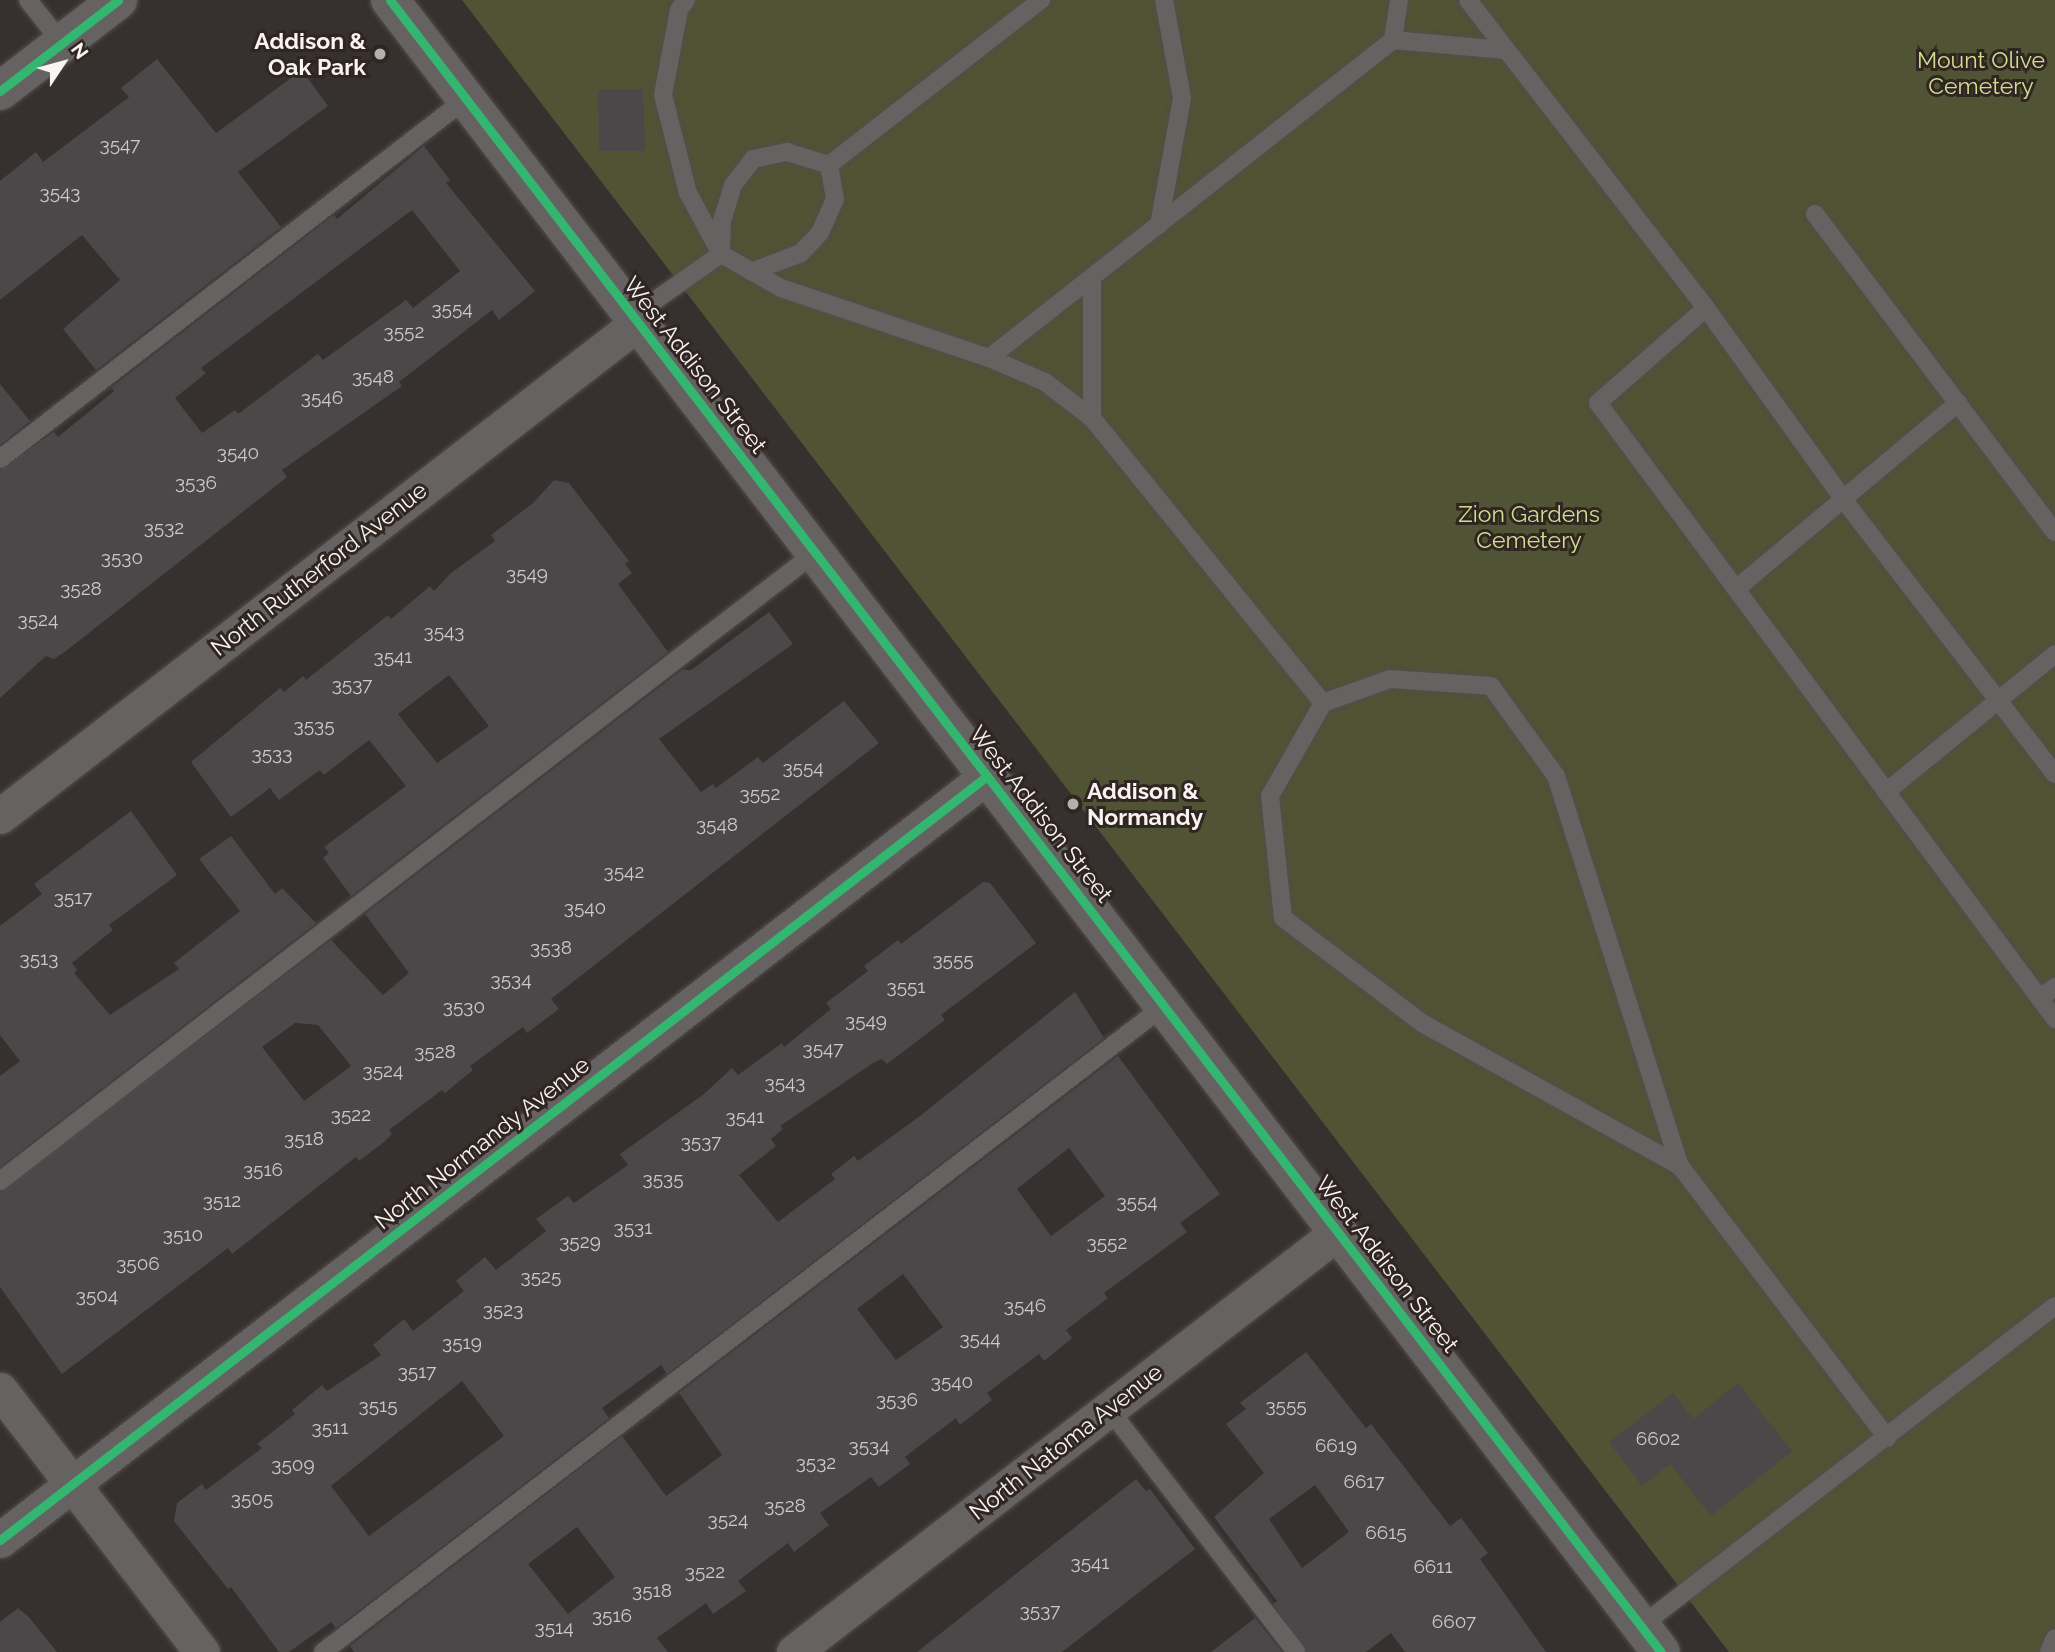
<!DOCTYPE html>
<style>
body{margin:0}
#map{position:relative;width:2055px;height:1652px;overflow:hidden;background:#36302f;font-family:Raleway,sans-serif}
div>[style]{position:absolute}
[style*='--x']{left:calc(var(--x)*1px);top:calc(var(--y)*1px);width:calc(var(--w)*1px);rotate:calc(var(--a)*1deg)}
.green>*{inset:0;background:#505334}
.building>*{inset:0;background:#4b484a}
.roads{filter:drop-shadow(0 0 2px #524d4b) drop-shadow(0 0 2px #524d4b)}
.lane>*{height:18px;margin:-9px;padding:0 9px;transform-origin:9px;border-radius:9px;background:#666261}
.street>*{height:35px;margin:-17.5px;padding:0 17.5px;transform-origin:17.5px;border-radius:17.5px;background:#666261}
.secondary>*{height:38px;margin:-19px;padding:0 19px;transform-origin:19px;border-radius:19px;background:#666261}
.cycleway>*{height:9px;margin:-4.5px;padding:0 4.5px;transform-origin:4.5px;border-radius:4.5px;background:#33b770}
.dots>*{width:19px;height:19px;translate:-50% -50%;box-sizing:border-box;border:4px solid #2f2622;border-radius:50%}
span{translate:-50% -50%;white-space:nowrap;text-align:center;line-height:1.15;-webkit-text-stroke:6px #2f2622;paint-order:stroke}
.number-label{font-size:19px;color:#cec8c7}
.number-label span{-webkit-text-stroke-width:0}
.poi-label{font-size:23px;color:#faf3f1;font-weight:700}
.right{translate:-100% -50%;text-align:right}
.left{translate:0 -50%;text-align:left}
.park-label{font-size:23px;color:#d4dd8f}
.street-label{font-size:23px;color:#faf3f1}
.north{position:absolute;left:28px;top:28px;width:70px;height:70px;-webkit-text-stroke:5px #2f2622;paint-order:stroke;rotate:54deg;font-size:19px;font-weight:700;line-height:28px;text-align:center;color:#faf3f1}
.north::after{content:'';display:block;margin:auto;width:24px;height:32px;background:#faf3f1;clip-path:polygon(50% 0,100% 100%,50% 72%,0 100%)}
</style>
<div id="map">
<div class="green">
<div style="clip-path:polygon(462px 0,2055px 0,2055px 1652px,1729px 1652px)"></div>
</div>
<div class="building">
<div style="clip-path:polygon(157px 59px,216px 133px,302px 70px,328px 106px,238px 172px,281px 227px,96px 370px,63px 329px,120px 280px,82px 235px,0 300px,0 181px,36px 152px,43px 162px,129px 97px,121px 88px)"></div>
<div style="clip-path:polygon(643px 89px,645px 151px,599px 151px,598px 90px)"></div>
<div style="clip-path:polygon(evenodd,424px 146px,450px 180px,446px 183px,535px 291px,499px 320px,492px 310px,399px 382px,402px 386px,282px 470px,287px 477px,66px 651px,54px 659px,46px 656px,0 698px,0 470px,54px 432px,58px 437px,114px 391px,111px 388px,334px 215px,337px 219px,424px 146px,412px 210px,460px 271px,413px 308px,406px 300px,323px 360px,318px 354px,238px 414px,235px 410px,202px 433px,175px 398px,206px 373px,201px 368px,412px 210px)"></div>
<div style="clip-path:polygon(0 384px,30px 421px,0 445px)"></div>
<div style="clip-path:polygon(evenodd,554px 480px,569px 483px,629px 561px,625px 564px,632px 573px,618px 584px,668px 652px,351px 896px,323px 858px,329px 853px,324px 847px,406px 786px,369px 740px,324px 775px,320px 770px,279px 800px,270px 788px,231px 817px,191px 762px,280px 688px,284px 692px,303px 676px,306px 680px,388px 615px,391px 619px,430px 586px,434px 591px,451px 573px,495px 541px,491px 535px,533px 503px,554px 480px,449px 675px,489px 726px,437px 763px,398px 714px,449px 675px)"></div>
<div style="clip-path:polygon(evenodd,769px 612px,793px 644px,659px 739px,701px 792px,713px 784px,716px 788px,758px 757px,763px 763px,844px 701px,879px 743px,551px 999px,559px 1009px,527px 1033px,523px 1027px,470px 1066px,473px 1070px,445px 1093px,442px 1090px,389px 1130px,392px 1134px,384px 1142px,359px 1161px,356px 1157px,232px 1254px,228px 1248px,62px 1374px,0 1287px,0 1192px,331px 940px,383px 995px,409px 973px,365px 914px,682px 670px,691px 670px,769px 612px,295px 1023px,318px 1025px,351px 1066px,304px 1101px,262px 1047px,295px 1023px)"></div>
<div style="clip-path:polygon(131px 811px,177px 875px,109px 925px,113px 930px,72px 963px,77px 970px,74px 973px,110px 1015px,179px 969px,174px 963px,240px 911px,199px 859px,231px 836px,275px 894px,282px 888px,316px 923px,0 1167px,0 1076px,20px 1061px,0 1035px,0 926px,42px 894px,34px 884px)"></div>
<div style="clip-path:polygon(evenodd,983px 882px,990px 883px,1036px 943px,941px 1015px,945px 1020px,887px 1064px,882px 1059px,873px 1063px,780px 1126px,783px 1129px,771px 1139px,776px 1146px,739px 1175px,778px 1222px,835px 1179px,831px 1174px,854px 1156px,858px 1161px,920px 1116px,1075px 992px,1104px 1038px,667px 1374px,661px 1365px,602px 1408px,609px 1418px,336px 1628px,331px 1622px,289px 1652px,279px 1652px,231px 1587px,228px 1589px,174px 1521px,177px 1503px,202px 1484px,206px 1490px,262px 1448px,257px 1444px,295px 1414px,292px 1410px,322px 1385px,327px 1391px,381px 1355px,373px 1345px,404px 1319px,413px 1331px,464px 1291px,456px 1281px,485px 1257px,496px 1270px,546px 1231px,536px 1219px,568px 1196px,574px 1203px,628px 1165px,620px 1154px,704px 1094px,732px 1068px,738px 1075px,782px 1043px,784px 1047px,831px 1009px,826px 1003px,868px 971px,864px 966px,898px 940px,901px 944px,983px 882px,462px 1381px,504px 1436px,369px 1536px,331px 1486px,462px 1381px)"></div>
<div style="clip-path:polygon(evenodd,1118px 1056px,1220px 1194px,1180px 1223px,1187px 1232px,1104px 1293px,1108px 1298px,1066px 1330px,1072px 1338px,1044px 1361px,1039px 1354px,987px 1393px,992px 1400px,960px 1425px,956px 1418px,905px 1457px,910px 1464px,879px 1487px,871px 1477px,820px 1513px,829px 1525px,794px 1552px,788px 1543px,738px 1581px,746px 1591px,713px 1614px,706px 1603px,657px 1638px,668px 1652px,354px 1652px,350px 1646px,622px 1436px,666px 1496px,722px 1455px,679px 1393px,1118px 1056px,1069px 1148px,1105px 1196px,1051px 1236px,1017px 1189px,1069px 1148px,1118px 1056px,903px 1274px,943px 1327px,896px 1360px,857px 1309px,903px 1274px,1118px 1056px,577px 1527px,615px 1577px,568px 1614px,528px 1564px,577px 1527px)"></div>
<div style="clip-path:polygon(evenodd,1306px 1352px,1366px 1428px,1371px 1424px,1450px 1526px,1461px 1518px,1488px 1553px,1480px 1559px,1546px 1652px,1405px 1652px,1391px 1633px,1366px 1652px,1307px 1652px,1273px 1604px,1277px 1601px,1214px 1517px,1264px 1473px,1226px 1424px,1246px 1409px,1240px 1403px,1306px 1352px,1315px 1485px,1349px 1532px,1302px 1568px,1269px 1519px,1315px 1485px)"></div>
<div style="clip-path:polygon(1738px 1383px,1792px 1451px,1711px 1516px,1670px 1464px,1642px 1486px,1609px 1442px,1673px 1393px,1693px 1419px)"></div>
<div style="clip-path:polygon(1136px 1479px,1146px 1491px,1150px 1489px,1195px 1549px,1062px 1652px,917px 1652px)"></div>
<div style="clip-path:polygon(18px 1608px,28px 1616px,57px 1652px,0 1652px,0 1622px)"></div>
<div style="clip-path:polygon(1255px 1618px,1282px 1652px,1211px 1652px)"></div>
</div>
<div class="roads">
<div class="lane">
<div style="--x:28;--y:0;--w:55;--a:51.7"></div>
<div style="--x:686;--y:0;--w:12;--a:125"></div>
<div style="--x:679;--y:10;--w:86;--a:100.7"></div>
<div style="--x:663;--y:95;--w:101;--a:75.7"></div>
<div style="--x:688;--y:193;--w:69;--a:61.6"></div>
<div style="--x:721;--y:254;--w:69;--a:29.5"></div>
<div style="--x:781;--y:288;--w:219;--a:18.6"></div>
<div style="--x:989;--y:358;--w:514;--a:-38.21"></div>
<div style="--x:1393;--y:40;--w:40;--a:-81.5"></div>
<div style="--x:1468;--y:0;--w:389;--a:52.3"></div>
<div style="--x:1706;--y:308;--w:235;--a:54.3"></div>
<div style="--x:1843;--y:499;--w:347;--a:52.4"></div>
<div style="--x:1393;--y:40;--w:113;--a:5.1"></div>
<div style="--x:829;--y:165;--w:269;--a:-37.9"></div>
<div style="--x:1815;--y:214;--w:398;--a:53"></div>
<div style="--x:1159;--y:225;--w:129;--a:-79.7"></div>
<div style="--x:1182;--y:98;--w:100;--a:-100.4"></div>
<div style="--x:721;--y:250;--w:29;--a:-88"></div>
<div style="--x:722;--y:221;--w:38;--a:-73"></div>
<div style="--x:733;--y:185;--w:33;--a:-52"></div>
<div style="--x:753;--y:159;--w:35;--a:-12"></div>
<div style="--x:787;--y:152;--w:44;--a:17.2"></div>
<div style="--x:829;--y:165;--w:35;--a:80"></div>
<div style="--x:835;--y:199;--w:37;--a:114"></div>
<div style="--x:820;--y:233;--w:28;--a:134"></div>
<div style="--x:801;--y:253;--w:53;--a:159.2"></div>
<div style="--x:1092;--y:277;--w:141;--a:90"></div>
<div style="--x:1092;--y:418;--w:367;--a:51"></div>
<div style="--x:1706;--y:308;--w:144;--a:138.7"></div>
<div style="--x:1598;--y:403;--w:767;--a:53.43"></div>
<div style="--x:633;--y:316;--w:108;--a:-35.2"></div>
<div style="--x:989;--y:358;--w:61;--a:23.2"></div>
<div style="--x:1045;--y:382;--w:59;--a:37.5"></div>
<div style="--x:0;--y:459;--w:590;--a:-37.7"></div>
<div style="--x:1736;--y:589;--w:290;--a:-40"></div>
<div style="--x:1886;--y:792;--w:218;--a:-39.2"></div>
<div style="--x:2040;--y:998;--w:19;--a:-36"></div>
<div style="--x:1680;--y:1166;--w:295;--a:-151"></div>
<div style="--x:1422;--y:1023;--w:174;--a:-142.9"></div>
<div style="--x:1283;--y:918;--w:123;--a:-96.1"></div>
<div style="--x:1270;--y:796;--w:107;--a:-60.3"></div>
<div style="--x:1323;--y:703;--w:71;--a:-19.7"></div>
<div style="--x:1390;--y:679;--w:101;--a:4"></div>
<div style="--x:1491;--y:686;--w:111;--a:54.2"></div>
<div style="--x:1556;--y:776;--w:409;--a:72.4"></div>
<div style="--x:1680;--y:1166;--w:342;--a:52.7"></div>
<div style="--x:0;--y:1181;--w:1029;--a:-37.62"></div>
<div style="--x:1109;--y:1409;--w:307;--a:52.4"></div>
<div style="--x:1641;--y:1626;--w:523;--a:-37.7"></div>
<div style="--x:323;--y:1652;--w:1060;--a:-37.53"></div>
<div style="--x:2049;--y:1652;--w:15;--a:-67"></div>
</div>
<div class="street">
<div style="--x:0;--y:816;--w:808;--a:-37.71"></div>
<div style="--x:0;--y:1390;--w:331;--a:52.4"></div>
<div style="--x:0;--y:1540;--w:1248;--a:-37.74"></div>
<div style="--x:794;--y:1652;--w:687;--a:-37.67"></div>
</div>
<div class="secondary">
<div style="--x:390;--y:0;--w:2084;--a:52.43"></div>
<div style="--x:0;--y:91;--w:149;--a:-37.6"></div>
</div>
</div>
<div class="cycleway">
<div style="--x:390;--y:0;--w:2084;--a:52.43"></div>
<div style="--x:0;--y:91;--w:149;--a:-37.6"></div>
<div style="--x:0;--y:1540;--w:1248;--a:-37.74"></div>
</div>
<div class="dots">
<div style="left:380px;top:54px;background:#b5afad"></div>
<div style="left:1073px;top:804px;background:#b5afad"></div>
</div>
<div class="number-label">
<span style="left:120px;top:145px">3547</span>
<span style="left:60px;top:193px">3543</span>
<span style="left:452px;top:309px">3554</span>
<span style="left:404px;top:332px">3552</span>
<span style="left:373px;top:377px">3548</span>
<span style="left:322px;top:398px">3546</span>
<span style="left:238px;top:453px">3540</span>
<span style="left:196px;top:483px">3536</span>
<span style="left:164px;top:528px">3532</span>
<span style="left:122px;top:558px">3530</span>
<span style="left:527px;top:574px">3549</span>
<span style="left:81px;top:589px">3528</span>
<span style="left:38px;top:620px">3524</span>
<span style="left:444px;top:632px">3543</span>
<span style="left:393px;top:657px">3541</span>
<span style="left:352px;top:685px">3537</span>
<span style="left:314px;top:726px">3535</span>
<span style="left:272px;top:754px">3533</span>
<span style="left:803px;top:768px">3554</span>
<span style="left:760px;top:794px">3552</span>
<span style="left:717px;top:825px">3548</span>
<span style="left:624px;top:872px">3542</span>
<span style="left:73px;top:898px">3517</span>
<span style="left:585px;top:908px">3540</span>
<span style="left:551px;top:948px">3538</span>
<span style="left:39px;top:959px">3513</span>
<span style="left:953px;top:960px">3555</span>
<span style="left:511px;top:980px">3534</span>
<span style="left:906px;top:987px">3551</span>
<span style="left:464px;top:1007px">3530</span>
<span style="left:866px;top:1021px">3549</span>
<span style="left:823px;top:1049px">3547</span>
<span style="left:435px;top:1052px">3528</span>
<span style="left:383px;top:1071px">3524</span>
<span style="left:785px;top:1083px">3543</span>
<span style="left:351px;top:1115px">3522</span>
<span style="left:745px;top:1117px">3541</span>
<span style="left:304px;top:1139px">3518</span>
<span style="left:701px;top:1142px">3537</span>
<span style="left:263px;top:1170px">3516</span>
<span style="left:663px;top:1179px">3535</span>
<span style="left:222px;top:1201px">3512</span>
<span style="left:1137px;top:1202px">3554</span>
<span style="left:633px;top:1228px">3531</span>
<span style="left:183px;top:1235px">3510</span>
<span style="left:580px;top:1242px">3529</span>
<span style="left:1107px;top:1243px">3552</span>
<span style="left:138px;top:1264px">3506</span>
<span style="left:541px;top:1277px">3525</span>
<span style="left:97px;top:1296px">3504</span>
<span style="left:1025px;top:1306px">3546</span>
<span style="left:503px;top:1310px">3523</span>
<span style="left:980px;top:1339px">3544</span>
<span style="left:462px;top:1343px">3519</span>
<span style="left:417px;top:1372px">3517</span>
<span style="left:952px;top:1382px">3540</span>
<span style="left:897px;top:1400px">3536</span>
<span style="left:378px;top:1406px">3515</span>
<span style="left:1286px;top:1406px">3555</span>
<span style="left:330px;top:1428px">3511</span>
<span style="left:1658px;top:1439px">6602</span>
<span style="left:869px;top:1446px">3534</span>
<span style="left:1336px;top:1446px">6619</span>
<span style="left:816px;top:1463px">3532</span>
<span style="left:293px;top:1465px">3509</span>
<span style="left:1364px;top:1482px">6617</span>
<span style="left:252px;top:1499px">3505</span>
<span style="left:785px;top:1506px">3528</span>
<span style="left:728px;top:1520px">3524</span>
<span style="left:1386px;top:1533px">6615</span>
<span style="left:1090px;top:1563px">3541</span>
<span style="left:1433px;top:1567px">6611</span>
<span style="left:705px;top:1572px">3522</span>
<span style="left:652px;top:1591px">3518</span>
<span style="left:1040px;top:1611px">3537</span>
<span style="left:612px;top:1616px">3516</span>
<span style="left:1454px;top:1622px">6607</span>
<span style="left:554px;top:1628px">3514</span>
</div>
<div class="poi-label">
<span class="right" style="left:366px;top:54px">Addison &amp;<br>Oak Park</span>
<span class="left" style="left:1087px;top:804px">Addison &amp;<br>Normandy</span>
</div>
<div class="park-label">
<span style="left:1981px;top:73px">Mount Olive<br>Cemetery</span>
<span style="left:1529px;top:527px">Zion Gardens<br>Cemetery</span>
</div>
<div class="street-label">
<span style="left:695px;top:365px;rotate:52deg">West Addison Street</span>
<span style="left:319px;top:569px;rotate:-38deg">North Rutherford Avenue</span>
<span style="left:1041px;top:814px;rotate:52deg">West Addison Street</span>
<span style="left:482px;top:1143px;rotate:-38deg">North Normandy Avenue</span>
<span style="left:1387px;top:1264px;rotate:52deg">West Addison Street</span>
<span style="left:1066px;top:1442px;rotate:-38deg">North Natoma Avenue</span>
</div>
<div class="north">N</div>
</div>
